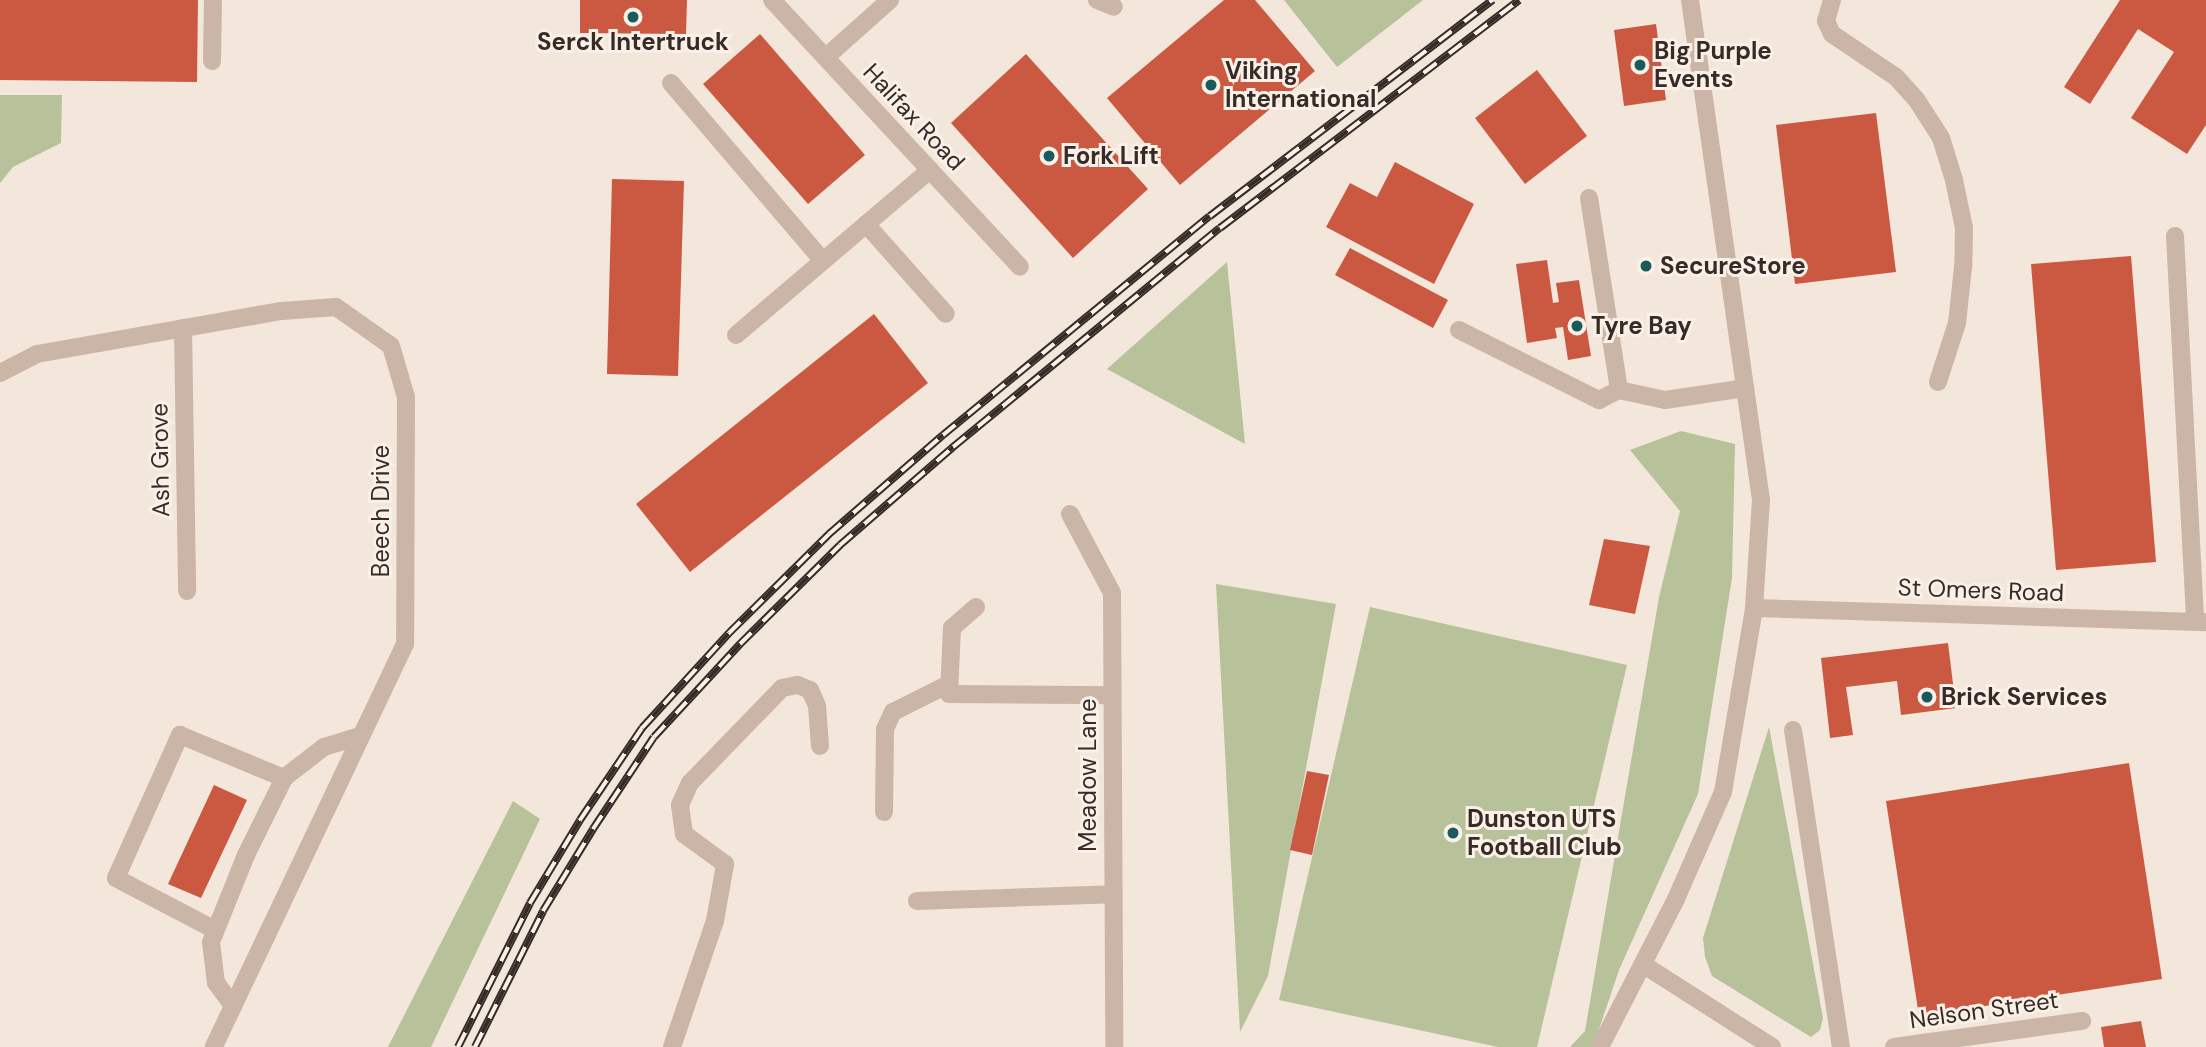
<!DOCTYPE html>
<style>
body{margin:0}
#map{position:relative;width:2206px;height:1047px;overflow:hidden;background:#f3e6da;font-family:"DM Sans",sans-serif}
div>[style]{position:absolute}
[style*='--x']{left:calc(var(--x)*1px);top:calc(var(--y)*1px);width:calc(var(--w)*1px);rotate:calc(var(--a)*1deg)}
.green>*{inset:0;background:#b7c29a}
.building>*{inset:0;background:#cb5941}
.minor>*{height:18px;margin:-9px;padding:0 9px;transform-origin:9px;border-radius:9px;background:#cbb5a6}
.rail>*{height:8px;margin-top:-4px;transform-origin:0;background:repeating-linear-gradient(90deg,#faf0e7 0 16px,#372b27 0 32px);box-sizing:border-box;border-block:2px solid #372b27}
.dots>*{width:19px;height:19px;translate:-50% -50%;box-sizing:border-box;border:4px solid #faf0e7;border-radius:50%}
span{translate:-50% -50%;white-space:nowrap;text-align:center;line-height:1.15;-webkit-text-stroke:6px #faf0e7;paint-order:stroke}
.poi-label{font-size:24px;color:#372b27;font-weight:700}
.left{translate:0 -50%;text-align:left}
.street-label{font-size:24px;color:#372b27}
</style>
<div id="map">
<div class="green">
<div style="clip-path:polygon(1284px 0,1423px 0,1337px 67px)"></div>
<div style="clip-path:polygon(0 95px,62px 95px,61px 143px,13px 167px,0 183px)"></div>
<div style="clip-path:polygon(1227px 262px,1245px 444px,1107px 369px)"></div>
<div style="clip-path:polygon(1681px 431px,1735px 444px,1732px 578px,1698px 794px,1619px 970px,1596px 1038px,1592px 1047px,1570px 1047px,1585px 1031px,1659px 597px,1680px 511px,1630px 450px)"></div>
<div style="clip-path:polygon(1216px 584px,1336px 604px,1268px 976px,1240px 1032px)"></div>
<div style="clip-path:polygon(1370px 607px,1627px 665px,1537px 1047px,1498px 1047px,1279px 1000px)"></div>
<div style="clip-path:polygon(1769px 727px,1823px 1018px,1820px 1030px,1811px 1037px,1712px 976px,1705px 957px,1703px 938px)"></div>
<div style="clip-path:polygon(513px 801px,540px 819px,431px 1047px,388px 1047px)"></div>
</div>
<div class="building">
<div style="clip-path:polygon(0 0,198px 0,197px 82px,0 80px)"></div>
<div style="clip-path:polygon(580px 0,687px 0,686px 34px,580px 33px)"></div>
<div style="clip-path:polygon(1224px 0,1255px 0,1315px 71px,1180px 185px,1107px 98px)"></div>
<div style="clip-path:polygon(2120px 0,2206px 0,2206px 125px,2187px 154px,2131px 118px,2174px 52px,2138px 29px,2090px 104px,2064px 87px)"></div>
<div style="clip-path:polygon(1656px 24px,1666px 100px,1624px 106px,1614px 30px)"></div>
<div style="clip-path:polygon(760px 34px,865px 155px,808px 204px,703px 84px)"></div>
<div style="clip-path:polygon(1026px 54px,1148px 189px,1073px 258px,951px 123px)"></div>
<div style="clip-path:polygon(1537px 70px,1587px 136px,1525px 184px,1475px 118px)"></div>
<div style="clip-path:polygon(1876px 113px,1896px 272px,1795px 284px,1776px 125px)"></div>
<div style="clip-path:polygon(1395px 162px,1474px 204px,1434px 284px,1326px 227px,1350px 183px,1377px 197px)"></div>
<div style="clip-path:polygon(612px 179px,684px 181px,678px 376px,607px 374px)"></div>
<div style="clip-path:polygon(1350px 248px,1448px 300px,1433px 328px,1335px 275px)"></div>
<div style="clip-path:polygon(2131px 256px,2156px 562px,2056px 570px,2031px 264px)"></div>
<div style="clip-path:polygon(1547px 260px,1553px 303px,1559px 302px,1556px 283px,1579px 280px,1591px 356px,1568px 360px,1563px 327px,1555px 328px,1557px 338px,1527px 343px,1516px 264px)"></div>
<div style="clip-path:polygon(874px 314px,928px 383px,690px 572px,636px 504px)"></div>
<div style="clip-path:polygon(1604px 539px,1650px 546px,1635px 614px,1589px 605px)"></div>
<div style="clip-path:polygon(1948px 643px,1956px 708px,1901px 715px,1897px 681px,1846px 687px,1853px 735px,1830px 738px,1821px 658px)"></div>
<div style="clip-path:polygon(2129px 763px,2162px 979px,1919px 1016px,1886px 801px)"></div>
<div style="clip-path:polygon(1307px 771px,1329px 775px,1312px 855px,1290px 850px)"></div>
<div style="clip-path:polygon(214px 785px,247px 800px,201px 898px,168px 884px)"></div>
<div style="clip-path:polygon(2141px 1021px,2146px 1047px,2104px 1047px,2101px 1027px)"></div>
</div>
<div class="minor">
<div style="--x:772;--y:0;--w:364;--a:47.1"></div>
<div style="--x:1097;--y:0;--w:18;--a:22"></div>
<div style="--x:1832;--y:0;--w:22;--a:106"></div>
<div style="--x:1826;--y:21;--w:14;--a:65"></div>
<div style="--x:1832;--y:34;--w:77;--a:33.9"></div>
<div style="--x:1896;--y:77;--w:30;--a:48"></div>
<div style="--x:1916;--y:99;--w:46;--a:57.3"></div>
<div style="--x:1941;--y:138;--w:44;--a:72.8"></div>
<div style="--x:1954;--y:180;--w:49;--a:78.2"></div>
<div style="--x:1964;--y:228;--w:39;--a:91"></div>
<div style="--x:1963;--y:267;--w:56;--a:96.1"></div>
<div style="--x:1957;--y:323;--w:62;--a:107.9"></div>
<div style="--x:826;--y:57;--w:86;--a:-41.7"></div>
<div style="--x:212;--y:61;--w:61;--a:-89.1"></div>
<div style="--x:671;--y:83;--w:234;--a:49.5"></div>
<div style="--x:1589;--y:198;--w:194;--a:81.1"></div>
<div style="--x:866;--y:224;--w:120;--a:48.4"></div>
<div style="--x:2175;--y:236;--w:386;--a:87"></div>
<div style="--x:183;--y:328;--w:263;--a:89.1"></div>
<div style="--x:1459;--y:330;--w:157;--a:26.6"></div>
<div style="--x:1599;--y:400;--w:22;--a:-27"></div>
<div style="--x:1619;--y:390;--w:47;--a:12.3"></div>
<div style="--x:1665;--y:400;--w:81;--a:-8.5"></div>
<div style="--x:736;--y:335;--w:255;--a:-40.4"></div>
<div style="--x:0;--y:373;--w:42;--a:-27.2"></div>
<div style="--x:37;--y:354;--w:249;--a:-10"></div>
<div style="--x:282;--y:311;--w:54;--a:-4.2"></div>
<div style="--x:336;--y:307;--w:67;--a:35.3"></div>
<div style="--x:391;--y:346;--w:53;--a:73.6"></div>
<div style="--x:406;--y:397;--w:247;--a:90.2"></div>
<div style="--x:405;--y:644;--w:446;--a:115.4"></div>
<div style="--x:1070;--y:514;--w:89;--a:62"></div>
<div style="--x:1112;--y:593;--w:454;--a:89.7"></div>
<div style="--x:976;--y:607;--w:32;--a:139"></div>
<div style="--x:952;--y:628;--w:66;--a:92.6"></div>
<div style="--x:949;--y:694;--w:163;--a:0.4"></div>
<div style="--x:1754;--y:608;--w:452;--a:1.8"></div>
<div style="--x:1793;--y:730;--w:321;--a:81.4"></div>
<div style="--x:884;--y:812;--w:83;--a:-89.3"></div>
<div style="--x:885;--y:729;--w:19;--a:-65"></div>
<div style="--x:893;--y:712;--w:63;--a:-26.6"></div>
<div style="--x:917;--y:901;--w:196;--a:-2"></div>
<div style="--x:215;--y:930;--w:112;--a:-152.3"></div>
<div style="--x:116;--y:878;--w:157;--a:-65.9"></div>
<div style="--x:180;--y:735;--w:113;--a:22.5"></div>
<div style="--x:1644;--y:965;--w:152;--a:32.6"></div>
<div style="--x:233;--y:1006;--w:29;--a:-126"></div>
<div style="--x:216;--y:983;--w:41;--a:-97"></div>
<div style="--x:211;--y:942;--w:94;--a:-68.1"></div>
<div style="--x:246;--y:855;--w:86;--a:-63.7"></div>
<div style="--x:284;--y:778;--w:51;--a:-37.8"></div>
<div style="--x:324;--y:747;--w:37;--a:-17"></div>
<div style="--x:672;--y:1047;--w:133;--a:-71.2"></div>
<div style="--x:715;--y:921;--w:58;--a:-80"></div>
<div style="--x:725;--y:864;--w:51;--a:-143.8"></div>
<div style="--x:684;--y:834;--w:29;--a:-98"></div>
<div style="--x:680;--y:805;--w:24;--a:-66"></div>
<div style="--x:690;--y:783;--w:132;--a:-45.9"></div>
<div style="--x:782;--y:688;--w:16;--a:-11"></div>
<div style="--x:798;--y:685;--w:13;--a:23"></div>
<div style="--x:810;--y:690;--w:17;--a:66"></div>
<div style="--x:817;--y:706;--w:40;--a:85.7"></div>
<div style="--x:1600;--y:1047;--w:166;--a:-62.8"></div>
<div style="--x:1676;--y:899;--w:117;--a:-66.3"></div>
<div style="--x:1723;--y:792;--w:187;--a:-80.4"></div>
<div style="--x:1754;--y:608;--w:108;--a:-86.3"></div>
<div style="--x:1761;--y:500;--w:505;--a:-98.08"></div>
<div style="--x:1894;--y:1047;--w:190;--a:-7.9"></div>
</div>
<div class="rail">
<div style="--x:458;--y:1047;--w:161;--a:-63.4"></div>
<div style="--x:530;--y:903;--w:97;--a:-58.9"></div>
<div style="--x:580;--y:820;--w:111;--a:-56"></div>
<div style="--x:642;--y:728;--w:129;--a:-47.5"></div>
<div style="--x:729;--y:633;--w:141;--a:-44.7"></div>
<div style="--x:829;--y:534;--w:151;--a:-41"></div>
<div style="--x:943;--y:435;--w:345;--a:-39.4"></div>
<div style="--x:1210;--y:216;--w:356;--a:-37.4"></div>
<div style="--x:475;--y:1047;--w:152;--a:-63.4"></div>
<div style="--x:543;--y:911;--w:96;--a:-58.6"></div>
<div style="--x:593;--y:829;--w:110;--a:-56.5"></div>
<div style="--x:654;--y:737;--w:127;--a:-47.2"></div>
<div style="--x:740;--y:644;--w:141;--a:-44.7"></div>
<div style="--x:840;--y:545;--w:150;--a:-40.9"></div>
<div style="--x:953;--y:447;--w:345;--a:-39.4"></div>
<div style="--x:1220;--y:228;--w:376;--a:-37.3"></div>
</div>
<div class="dots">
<div style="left:633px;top:17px;background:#1b5a5a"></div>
<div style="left:1640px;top:65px;background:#1b5a5a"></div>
<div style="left:1211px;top:85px;background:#1b5a5a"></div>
<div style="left:1049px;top:156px;background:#1b5a5a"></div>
<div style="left:1646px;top:266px;background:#1b5a5a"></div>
<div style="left:1577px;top:326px;background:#1b5a5a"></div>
<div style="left:1927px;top:697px;background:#1b5a5a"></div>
<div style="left:1453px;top:833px;background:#1b5a5a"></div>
</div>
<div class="poi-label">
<span style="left:633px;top:42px">Serck Intertruck</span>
<span class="left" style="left:1654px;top:65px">Big Purple<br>Events</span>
<span class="left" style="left:1225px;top:85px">Viking<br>International</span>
<span class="left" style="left:1063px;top:156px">Fork Lift</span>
<span class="left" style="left:1660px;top:266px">SecureStore</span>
<span class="left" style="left:1591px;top:326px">Tyre Bay</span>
<span class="left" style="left:1941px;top:697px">Brick Services</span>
<span class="left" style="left:1467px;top:833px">Dunston UTS<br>Football Club</span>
</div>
<div class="street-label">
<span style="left:914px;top:117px;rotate:47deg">Halifax Road</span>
<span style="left:160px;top:460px;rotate:-91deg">Ash Grove</span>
<span style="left:381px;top:511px;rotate:-90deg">Beech Drive</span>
<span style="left:1981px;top:590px;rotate:2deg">St Omers Road</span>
<span style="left:1088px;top:775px;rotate:-90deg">Meadow Lane</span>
<span style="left:1984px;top:1010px;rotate:-8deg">Nelson Street</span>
</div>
</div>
